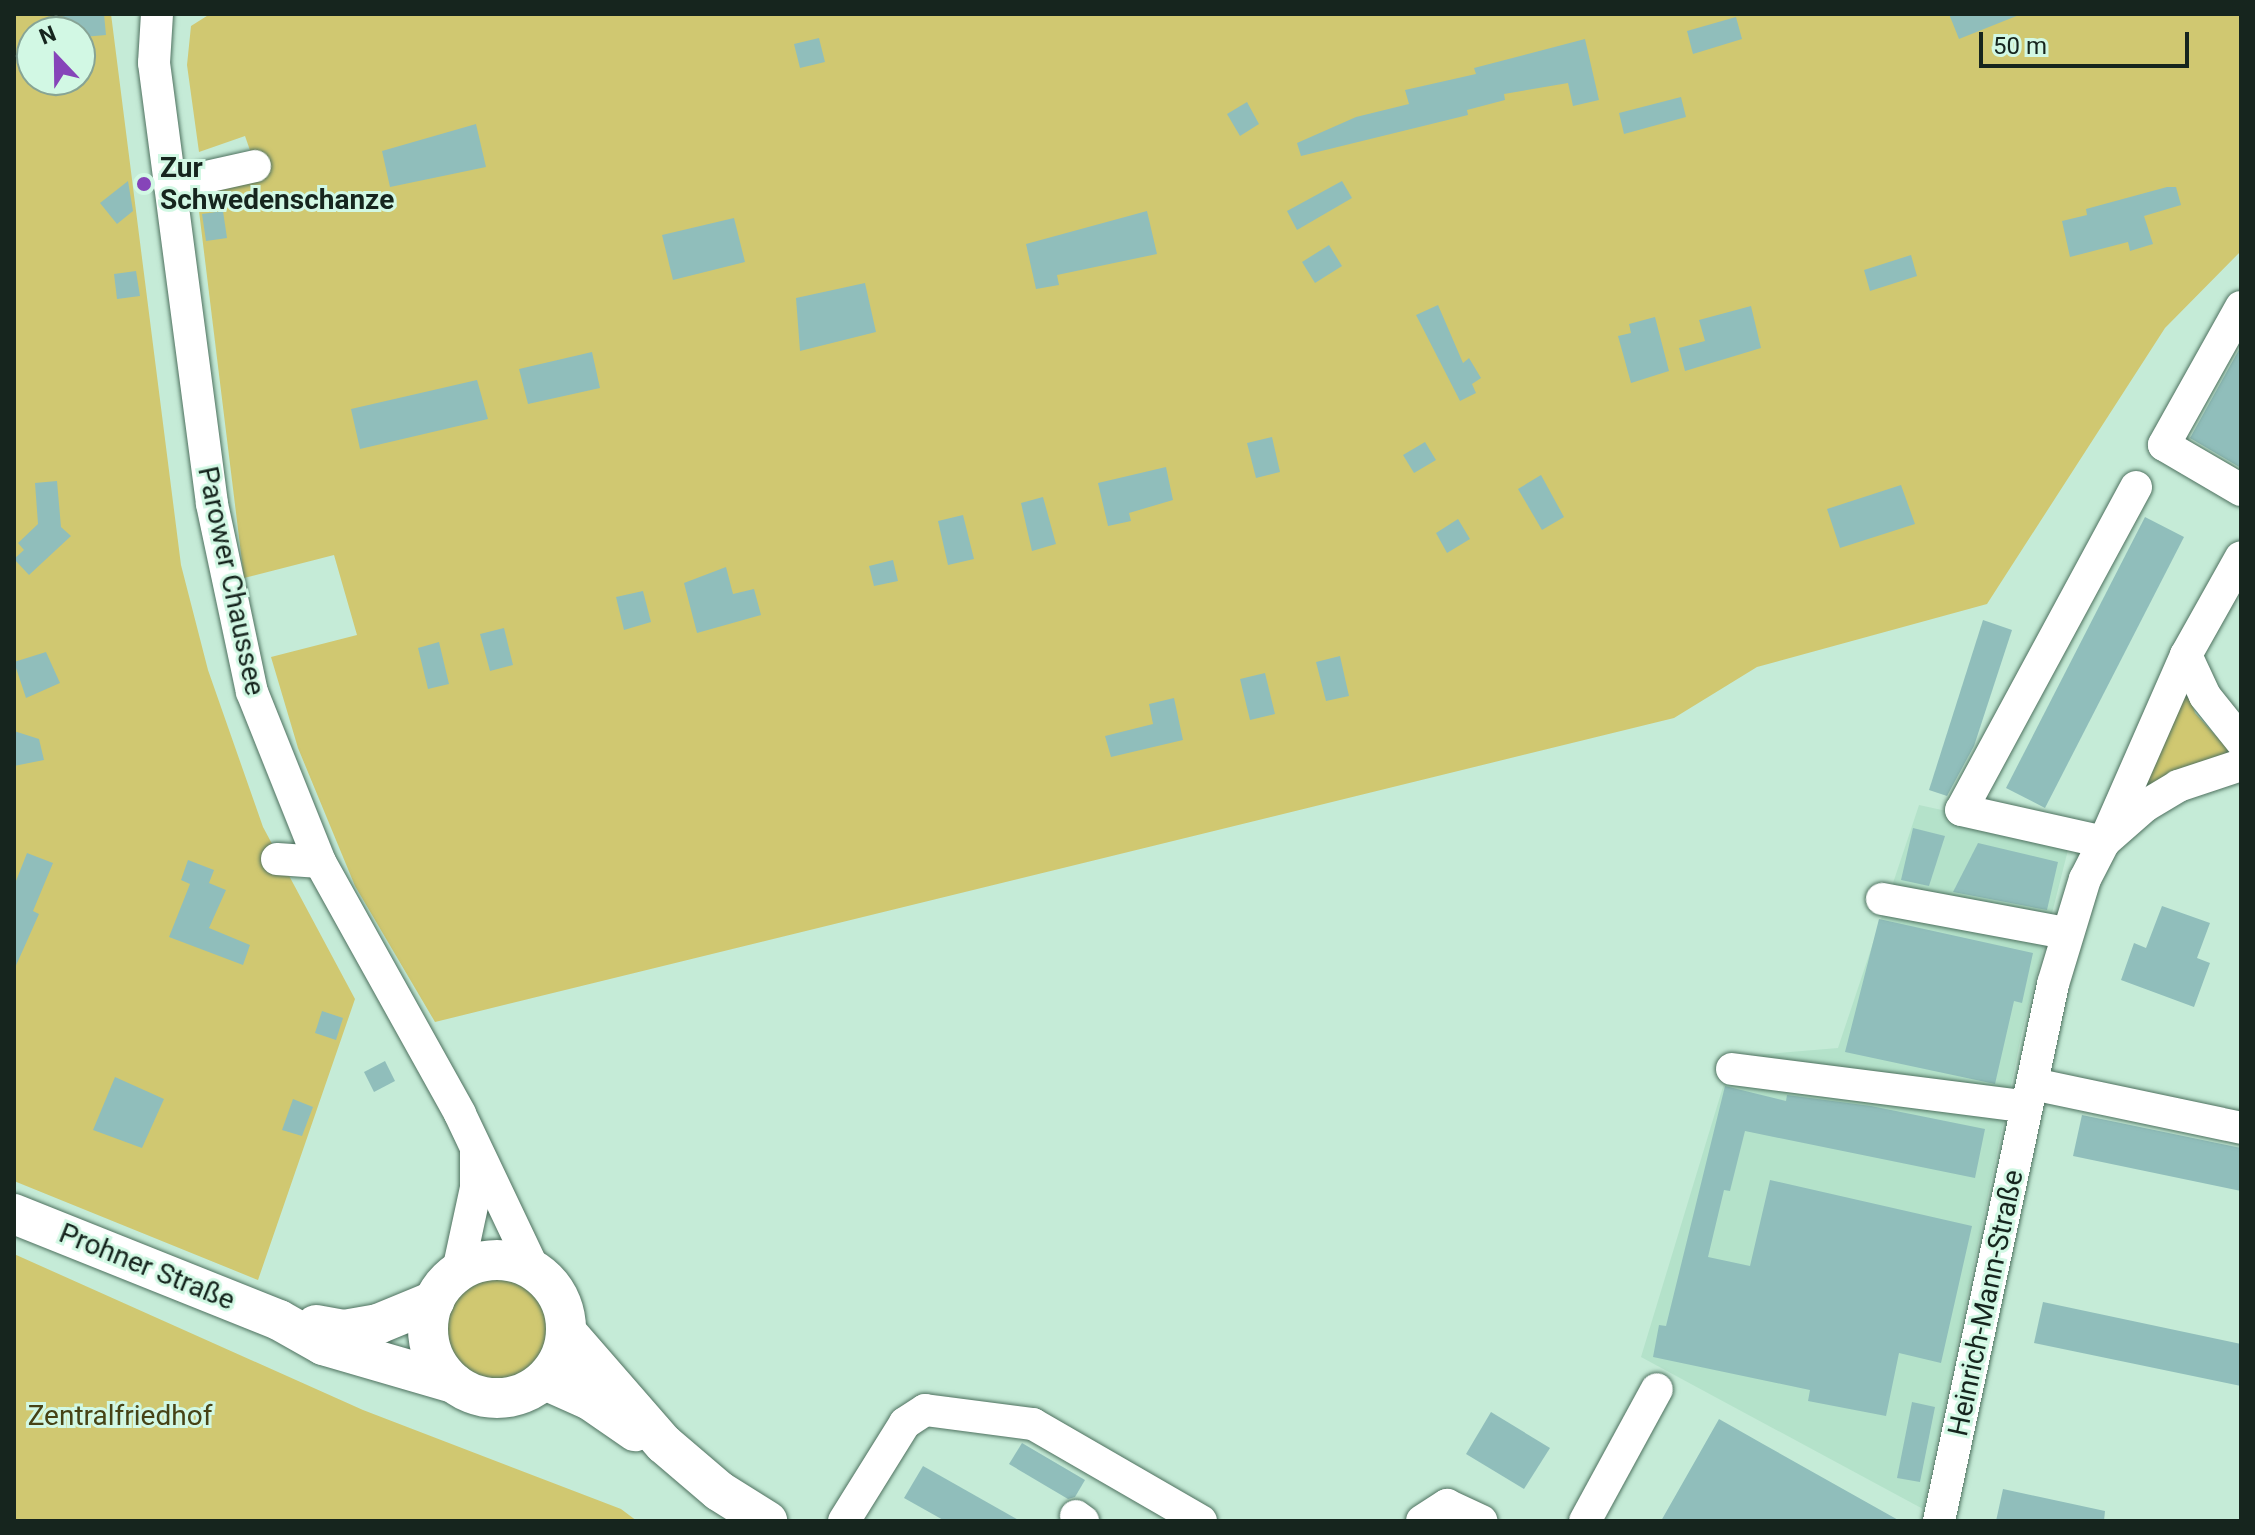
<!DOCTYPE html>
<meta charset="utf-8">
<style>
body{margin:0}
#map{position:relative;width:2255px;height:1535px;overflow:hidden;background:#c5ebd7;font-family:Roboto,sans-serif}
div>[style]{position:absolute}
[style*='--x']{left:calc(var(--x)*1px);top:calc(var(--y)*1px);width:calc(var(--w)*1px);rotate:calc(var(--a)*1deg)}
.built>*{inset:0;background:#b4e2ca}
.green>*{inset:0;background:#d0c871}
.round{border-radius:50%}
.building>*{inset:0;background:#90bebb}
.roads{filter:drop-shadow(0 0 2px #4e715f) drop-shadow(0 0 2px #4e715f)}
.minor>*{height:32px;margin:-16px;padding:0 16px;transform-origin:16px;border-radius:16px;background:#fff}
.major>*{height:40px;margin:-20px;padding:0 20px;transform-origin:20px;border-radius:20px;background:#fff}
.major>.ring{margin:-20px;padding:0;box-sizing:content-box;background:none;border:40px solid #fff;border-radius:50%}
.dots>*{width:22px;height:22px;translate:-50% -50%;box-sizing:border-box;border:4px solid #d2f8e4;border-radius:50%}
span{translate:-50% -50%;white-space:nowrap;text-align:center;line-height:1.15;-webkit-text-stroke:6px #d2f8e4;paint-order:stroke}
.poi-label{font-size:28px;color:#16251e;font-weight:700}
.left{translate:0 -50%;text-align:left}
.street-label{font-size:28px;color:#16251e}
.park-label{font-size:28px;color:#464215}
.frame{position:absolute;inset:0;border:16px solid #16251e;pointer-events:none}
.north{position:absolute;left:16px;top:16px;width:80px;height:80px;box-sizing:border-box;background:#d2f8e4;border:2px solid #87a495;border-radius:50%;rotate:338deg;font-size:22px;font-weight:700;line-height:32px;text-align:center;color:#16251e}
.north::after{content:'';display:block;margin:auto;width:28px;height:36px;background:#8644b9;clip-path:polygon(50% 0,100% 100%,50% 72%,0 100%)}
.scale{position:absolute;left:1979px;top:32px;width:210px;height:36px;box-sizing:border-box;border:4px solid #16251e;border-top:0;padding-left:10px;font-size:24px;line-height:28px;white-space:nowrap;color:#16251e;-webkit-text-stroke:6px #d2f8e4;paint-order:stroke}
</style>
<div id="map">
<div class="built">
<div style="clip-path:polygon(1919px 805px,2071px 838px,2022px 1032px,1923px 1509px,1641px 1357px,1732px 1057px,1838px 1048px)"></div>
</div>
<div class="green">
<div style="clip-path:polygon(evenodd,14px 14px,111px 14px,181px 565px,208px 670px,263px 827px,355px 999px,258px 1280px,14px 1181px,14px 14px,32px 32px,80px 32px,80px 80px,32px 80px,32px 32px)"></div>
<div style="clip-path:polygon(210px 14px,2241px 14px,2241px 251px,2165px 328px,1987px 604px,1757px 667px,1674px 718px,435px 1022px,355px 886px,298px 748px,271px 657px,357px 635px,334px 555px,244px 578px,197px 195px,259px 176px,245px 136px,199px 152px,187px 65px,191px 26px)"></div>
<div style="clip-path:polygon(2186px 687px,2195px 713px,2236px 758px,2127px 810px)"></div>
<div style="clip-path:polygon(14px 1254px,363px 1410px,621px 1509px,637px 1521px,14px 1521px)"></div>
<div class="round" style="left:445px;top:1276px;width:108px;height:108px"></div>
</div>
<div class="building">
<div style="clip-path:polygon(60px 14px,104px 14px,106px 35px,83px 37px)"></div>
<div style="clip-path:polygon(1949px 14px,2019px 14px,2019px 15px,1959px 39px)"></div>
<div style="clip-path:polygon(1736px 17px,1742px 39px,1693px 54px,1687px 31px)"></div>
<div style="clip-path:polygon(819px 38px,825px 62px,800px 68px,794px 44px)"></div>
<div style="clip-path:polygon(1585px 39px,1599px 100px,1573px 106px,1568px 83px,1504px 94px,1505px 100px,1467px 110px,1468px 115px,1301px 156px,1297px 143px,1356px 117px,1409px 104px,1405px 90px,1476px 74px,1474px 68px)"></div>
<div style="clip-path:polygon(1681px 97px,1686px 117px,1624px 134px,1619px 113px)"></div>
<div style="clip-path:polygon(1247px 102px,1259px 124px,1240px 136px,1227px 114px)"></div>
<div style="clip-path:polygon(476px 124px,486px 167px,390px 187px,382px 151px)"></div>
<div style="clip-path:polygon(128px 181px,133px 211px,117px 224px,100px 203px)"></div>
<div style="clip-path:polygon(1342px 181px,1352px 198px,1297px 230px,1287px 211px)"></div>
<div style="clip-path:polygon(2167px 187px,2176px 187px,2181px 205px,2144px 216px,2153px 244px,2130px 251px,2128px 242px,2070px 257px,2062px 221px,2087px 215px,2086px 209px)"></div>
<div style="clip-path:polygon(223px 211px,227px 238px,206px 241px,202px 214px)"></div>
<div style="clip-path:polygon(1147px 211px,1157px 254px,1057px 275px,1059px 285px,1036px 289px,1026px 244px)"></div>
<div style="clip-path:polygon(734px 218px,745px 262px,673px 280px,662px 235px)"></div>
<div style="clip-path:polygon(1329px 245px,1342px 266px,1315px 283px,1302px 262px)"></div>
<div style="clip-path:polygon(1911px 255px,1917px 276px,1870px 291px,1864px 270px)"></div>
<div style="clip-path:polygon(136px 271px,140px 296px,117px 299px,114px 274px)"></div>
<div style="clip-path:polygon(865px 283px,876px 332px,800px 351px,796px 298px)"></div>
<div style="clip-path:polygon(1438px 305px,1463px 363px,1469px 358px,1481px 378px,1472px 384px,1476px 393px,1460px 401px,1416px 315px)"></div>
<div style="clip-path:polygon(1751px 306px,1761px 348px,1685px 371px,1679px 348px,1705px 341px,1699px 320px)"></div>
<div style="clip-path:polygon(1655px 317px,1669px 371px,1631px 383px,1618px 336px,1631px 333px,1629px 324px)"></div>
<div style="clip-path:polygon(2241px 346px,2241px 468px,2190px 438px)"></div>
<div style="clip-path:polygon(592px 352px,600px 388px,528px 404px,519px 369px)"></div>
<div style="clip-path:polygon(477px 380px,488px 419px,360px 449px,351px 409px)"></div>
<div style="clip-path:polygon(1272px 437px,1280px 472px,1256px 478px,1247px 443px)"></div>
<div style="clip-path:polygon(1425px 442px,1436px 460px,1414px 473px,1403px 455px)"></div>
<div style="clip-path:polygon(1166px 467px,1173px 500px,1129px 513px,1131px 521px,1108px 526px,1098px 483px)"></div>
<div style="clip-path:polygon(1541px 475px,1564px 517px,1542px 530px,1518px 489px)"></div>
<div style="clip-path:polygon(57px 481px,61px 527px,71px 536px,29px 575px,14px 559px,24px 550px,18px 543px,38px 524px,35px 483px)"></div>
<div style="clip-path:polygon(1901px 485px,1915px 524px,1840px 548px,1827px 509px)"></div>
<div style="clip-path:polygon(1043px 497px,1056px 544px,1032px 551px,1021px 503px)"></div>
<div style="clip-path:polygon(963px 515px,974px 559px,948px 565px,938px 521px)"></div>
<div style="clip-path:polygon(2145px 517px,2184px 537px,2045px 808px,2006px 788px)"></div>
<div style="clip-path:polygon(1458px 519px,1470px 539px,1447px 553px,1436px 533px)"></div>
<div style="clip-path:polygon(893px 560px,898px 581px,874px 586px,869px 566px)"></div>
<div style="clip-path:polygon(726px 567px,733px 594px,754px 589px,761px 615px,697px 633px,684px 583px)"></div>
<div style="clip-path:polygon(643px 591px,651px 622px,624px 630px,616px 597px)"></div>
<div style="clip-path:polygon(1983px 620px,2012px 630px,1974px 746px,1947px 796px,1929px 790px)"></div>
<div style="clip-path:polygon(504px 628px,513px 665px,490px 671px,480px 634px)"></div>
<div style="clip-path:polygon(439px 642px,449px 684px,428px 689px,418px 648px)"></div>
<div style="clip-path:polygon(46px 652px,60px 683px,26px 698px,14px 662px)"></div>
<div style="clip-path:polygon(1340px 656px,1349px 696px,1326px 701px,1316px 662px)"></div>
<div style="clip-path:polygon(1265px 673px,1275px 714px,1250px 720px,1240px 679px)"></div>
<div style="clip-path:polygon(1174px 698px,1183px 740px,1111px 757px,1105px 736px,1153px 724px,1149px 704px)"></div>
<div style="clip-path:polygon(14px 731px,39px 739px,44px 760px,14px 766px)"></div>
<div style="clip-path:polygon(1913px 828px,1945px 836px,1929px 886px,1901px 880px)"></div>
<div style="clip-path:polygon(1978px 843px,2058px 862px,2047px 910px,1953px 892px)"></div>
<div style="clip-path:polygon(27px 853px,53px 863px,33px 911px,39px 914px,14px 970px,14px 886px)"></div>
<div style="clip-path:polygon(188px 860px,214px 870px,209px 883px,226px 890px,209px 928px,250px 945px,243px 965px,169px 937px,190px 884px,181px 880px)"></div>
<div style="clip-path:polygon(2162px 906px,2210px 923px,2197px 958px,2210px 963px,2194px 1007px,2121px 980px,2134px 943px,2146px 948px)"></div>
<div style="clip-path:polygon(1879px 919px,2033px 953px,2022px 1003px,2014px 1001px,1995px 1084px,1845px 1052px)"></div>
<div style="clip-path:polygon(322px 1011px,343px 1018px,336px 1040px,315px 1033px)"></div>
<div style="clip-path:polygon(385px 1061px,395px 1081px,374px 1092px,364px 1072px)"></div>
<div style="clip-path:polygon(115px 1077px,164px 1099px,142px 1148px,93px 1130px)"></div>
<div style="clip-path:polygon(1725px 1086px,1786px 1101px,1787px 1095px,1871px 1106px,1985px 1129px,1975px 1178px,1745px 1131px,1730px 1191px,1724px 1190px,1708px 1257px,1750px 1266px,1770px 1180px,1972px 1226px,1941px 1363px,1899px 1353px,1886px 1416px,1808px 1401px,1810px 1390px,1653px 1357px,1659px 1325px,1666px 1326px)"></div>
<div style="clip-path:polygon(293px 1099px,313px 1107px,302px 1136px,282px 1130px)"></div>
<div style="clip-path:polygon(2082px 1115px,2241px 1148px,2241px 1191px,2073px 1156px)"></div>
<div style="clip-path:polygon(2043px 1302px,2241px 1344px,2241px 1386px,2034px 1343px)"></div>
<div style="clip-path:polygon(1912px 1402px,1935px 1407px,1920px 1482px,1897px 1478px)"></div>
<div style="clip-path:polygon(1491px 1412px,1550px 1448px,1524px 1489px,1466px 1454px)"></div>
<div style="clip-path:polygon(1719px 1419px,1763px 1444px,1900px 1521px,1661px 1521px)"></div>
<div style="clip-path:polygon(1022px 1443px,1085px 1480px,1075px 1497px,1068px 1499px,1009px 1464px)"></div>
<div style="clip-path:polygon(923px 1466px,1020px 1521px,945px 1521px,904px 1498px)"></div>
<div style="clip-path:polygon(2003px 1489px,2105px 1511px,2104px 1521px,1996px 1521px)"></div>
</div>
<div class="roads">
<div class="minor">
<div style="--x:157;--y:14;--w:49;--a:93.5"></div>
<div style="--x:154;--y:63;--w:445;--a:82.5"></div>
<div style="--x:212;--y:504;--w:192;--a:78"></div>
<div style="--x:252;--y:692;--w:183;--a:68.2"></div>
<div style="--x:320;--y:862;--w:288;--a:60.9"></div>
<div style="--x:460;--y:1114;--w:173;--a:64.6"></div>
<div style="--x:170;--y:185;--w:87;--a:-12.6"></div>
<div style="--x:2241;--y:307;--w:158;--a:119.2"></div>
<div style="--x:2164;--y:445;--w:89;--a:30.3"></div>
<div style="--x:2136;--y:487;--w:367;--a:118.4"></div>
<div style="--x:1961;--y:810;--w:147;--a:12.6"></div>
<div style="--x:2104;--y:842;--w:204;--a:-66.3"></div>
<div style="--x:2186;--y:655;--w:112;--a:-60.7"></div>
<div style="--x:2186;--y:655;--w:45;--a:65.1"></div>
<div style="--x:2205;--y:696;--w:58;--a:51.3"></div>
<div style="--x:277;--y:859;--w:43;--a:4"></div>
<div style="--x:1882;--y:899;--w:187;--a:10.5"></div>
<div style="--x:1732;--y:1069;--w:297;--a:7.3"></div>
<div style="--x:2033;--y:1084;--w:213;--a:11.9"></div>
<div style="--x:458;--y:1271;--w:85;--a:-77.8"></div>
<div style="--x:476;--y:1188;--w:37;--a:-90"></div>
<div style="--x:1076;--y:1516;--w:9;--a:36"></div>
<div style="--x:844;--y:1521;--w:115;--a:-58.1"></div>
<div style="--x:905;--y:1423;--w:24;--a:-33"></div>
<div style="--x:925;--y:1410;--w:109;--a:7.4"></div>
<div style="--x:1033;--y:1424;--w:194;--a:30"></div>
<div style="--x:1422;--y:1521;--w:30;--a:-33"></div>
<div style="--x:1447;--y:1505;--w:38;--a:25"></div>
<div style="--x:1585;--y:1521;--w:150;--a:-61.4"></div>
<div style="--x:1939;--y:1521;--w:549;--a:-78.01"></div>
<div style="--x:2053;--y:984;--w:110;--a:-73.1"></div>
<div style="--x:2085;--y:879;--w:42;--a:-62.8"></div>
<div style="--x:2104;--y:842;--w:55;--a:-41.3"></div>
<div style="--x:2145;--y:806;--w:39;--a:-31"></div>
<div style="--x:2178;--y:786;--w:66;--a:-18.4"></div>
</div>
<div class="major">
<div style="--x:14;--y:1214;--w:285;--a:21.8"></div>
<div style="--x:279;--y:1320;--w:51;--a:29.6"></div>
<div style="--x:323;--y:1345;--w:136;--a:16.2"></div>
<div class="ring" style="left:428px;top:1260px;width:98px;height:98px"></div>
<div style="--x:316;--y:1325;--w:28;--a:10"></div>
<div style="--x:344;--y:1330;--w:35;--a:-10"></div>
<div style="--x:378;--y:1324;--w:61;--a:-22.3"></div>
<div style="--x:567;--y:1333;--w:147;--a:48.9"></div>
<div style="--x:664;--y:1444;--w:72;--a:40.5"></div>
<div style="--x:719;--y:1491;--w:57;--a:32"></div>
<div style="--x:545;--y:1380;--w:49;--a:24"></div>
<div style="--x:590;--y:1400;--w:55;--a:34.6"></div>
</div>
</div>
<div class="dots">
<div style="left:144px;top:184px;background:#8644b9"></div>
</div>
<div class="poi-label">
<span class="left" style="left:160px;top:184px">Zur<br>Schwedenschanze</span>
</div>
<div class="street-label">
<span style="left:231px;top:581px;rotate:78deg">Parower Chaussee</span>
<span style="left:147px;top:1267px;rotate:22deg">Prohner Straße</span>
<span style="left:1986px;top:1303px;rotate:-78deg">Heinrich-Mann-Straße</span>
</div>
<div class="park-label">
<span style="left:120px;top:1416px">Zentralfriedhof</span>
</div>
<div class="frame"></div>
<div class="north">N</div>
<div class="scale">50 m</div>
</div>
